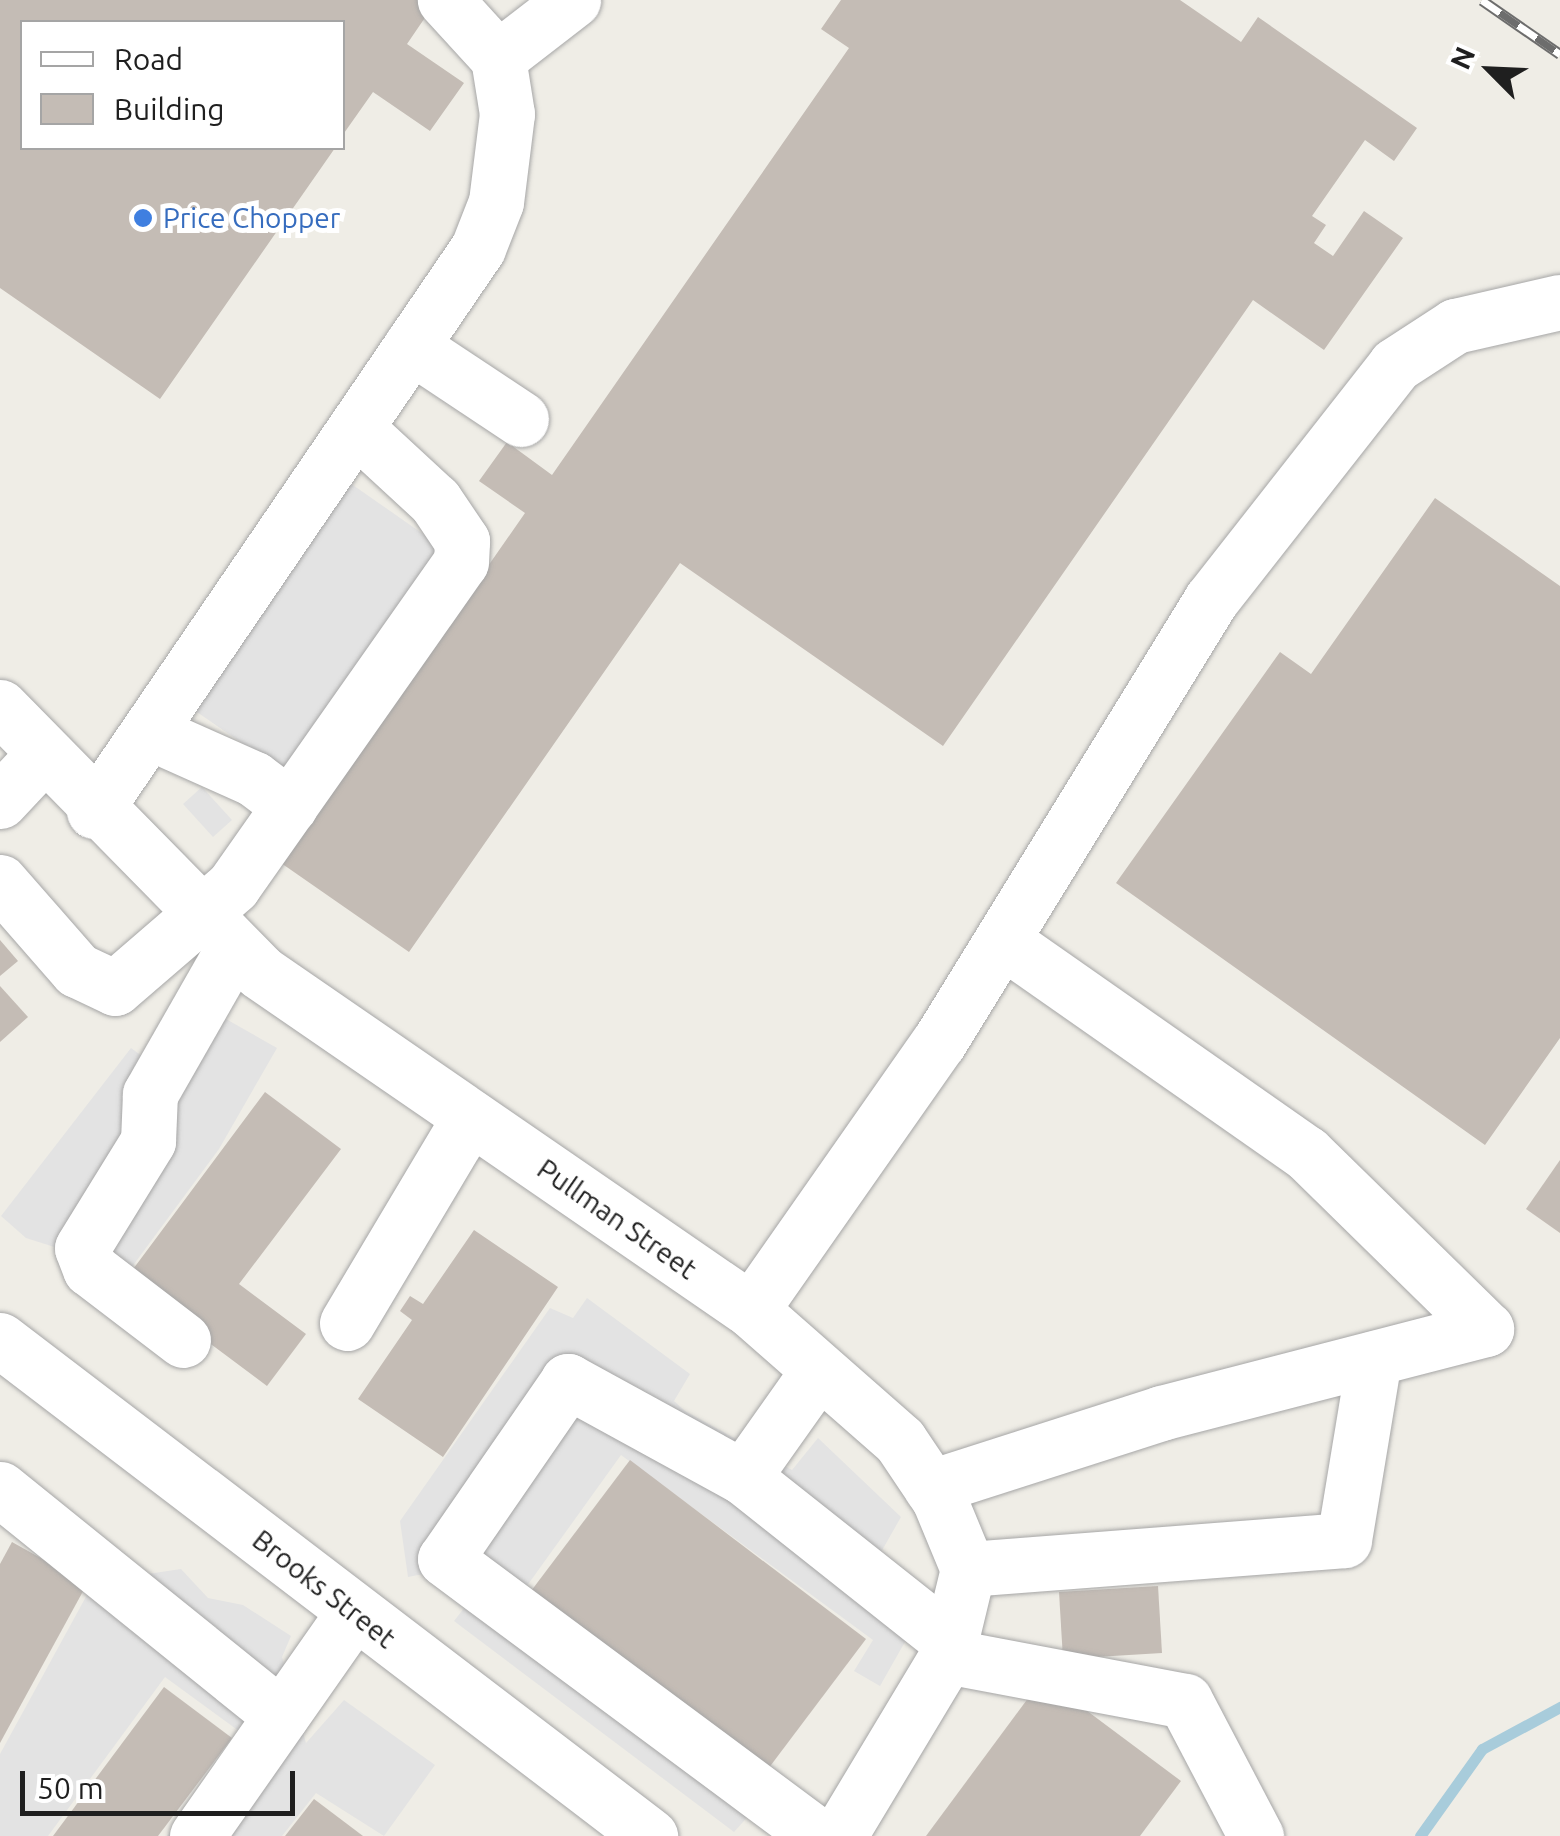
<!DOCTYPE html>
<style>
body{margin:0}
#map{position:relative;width:1560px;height:1836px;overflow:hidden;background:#efede6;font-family:Ubuntu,sans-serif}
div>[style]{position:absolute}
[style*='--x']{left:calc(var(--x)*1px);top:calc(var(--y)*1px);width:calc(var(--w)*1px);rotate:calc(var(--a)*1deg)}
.parking>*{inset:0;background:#e3e3e3}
.stream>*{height:11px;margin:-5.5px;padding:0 5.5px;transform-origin:5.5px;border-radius:5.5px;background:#a8ccdb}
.building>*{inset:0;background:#c4bcb5}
.roads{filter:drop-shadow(0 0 2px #a6a6a6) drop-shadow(0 0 2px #a6a6a6)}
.minor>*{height:55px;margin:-27.5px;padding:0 27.5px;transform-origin:27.5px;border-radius:27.5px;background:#fff}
.rail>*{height:11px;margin-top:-5.5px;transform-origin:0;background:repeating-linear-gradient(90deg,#fff 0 22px,#6d6d6d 0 44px);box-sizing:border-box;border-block:2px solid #6d6d6d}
.dots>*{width:28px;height:28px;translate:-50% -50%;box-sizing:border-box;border:5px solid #fff;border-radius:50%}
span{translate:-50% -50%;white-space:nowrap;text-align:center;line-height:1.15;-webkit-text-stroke:10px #fff;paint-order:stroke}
.shop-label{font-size:28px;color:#366cbe}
.left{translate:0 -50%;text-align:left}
.street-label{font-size:28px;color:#1f1f1f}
.legend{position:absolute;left:20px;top:20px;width:325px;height:130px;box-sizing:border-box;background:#fff;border:2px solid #a5a5a5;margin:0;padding:12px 18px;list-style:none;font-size:30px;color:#1f1f1f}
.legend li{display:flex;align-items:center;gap:20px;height:50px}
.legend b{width:50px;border:2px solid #a5a5a5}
.north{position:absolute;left:1440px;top:20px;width:100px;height:100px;-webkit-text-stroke:8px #fff;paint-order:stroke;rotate:294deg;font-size:28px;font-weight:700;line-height:40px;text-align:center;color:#1f1f1f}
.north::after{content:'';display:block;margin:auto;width:35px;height:45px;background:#1f1f1f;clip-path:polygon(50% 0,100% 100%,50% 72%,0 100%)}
.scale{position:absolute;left:20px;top:1771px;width:275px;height:45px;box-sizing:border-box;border:5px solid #1f1f1f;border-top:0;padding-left:12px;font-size:30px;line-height:35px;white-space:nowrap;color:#1f1f1f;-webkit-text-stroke:8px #fff;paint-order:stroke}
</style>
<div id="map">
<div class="parking">
<div style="clip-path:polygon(350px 483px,446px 550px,290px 776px,194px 710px)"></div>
<div style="clip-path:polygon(202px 787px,232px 820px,213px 837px,183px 804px)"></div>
<div style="clip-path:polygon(210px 1010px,277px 1048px,219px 1149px,123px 1279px,102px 1262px,26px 1238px,1px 1216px,131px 1048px,154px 1065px)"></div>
<div style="clip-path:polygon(587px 1298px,690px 1374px,674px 1401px,685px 1411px,792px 1470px,818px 1438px,901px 1517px,876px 1561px,927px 1603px,880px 1686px,854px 1671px,873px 1640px,621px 1455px,524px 1590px,752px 1812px,734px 1832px,454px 1621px,479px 1589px,453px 1568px,408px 1577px,400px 1521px,550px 1308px,573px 1318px)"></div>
<div style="clip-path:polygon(181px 1569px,208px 1598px,243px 1605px,291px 1636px,282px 1657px,306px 1743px,344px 1700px,435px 1765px,384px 1836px,316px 1793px,282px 1836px,167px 1836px,243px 1734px,165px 1677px,48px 1836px,0 1836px,0 1754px,94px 1582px)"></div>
</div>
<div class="stream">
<div style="--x:1420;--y:1836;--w:107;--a:-54.5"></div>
<div style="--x:1482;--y:1749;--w:89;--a:-28.3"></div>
</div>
<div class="building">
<div style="clip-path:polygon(0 0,437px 0,407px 44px,464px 83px,430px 131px,373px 92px,342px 136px,342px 22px,22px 22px,22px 148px,335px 148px,160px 399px,0 288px)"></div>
<div style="clip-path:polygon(841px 0,1180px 0,1241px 42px,1258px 17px,1417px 128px,1394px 161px,1365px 140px,1312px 216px,1326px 225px,1314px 243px,1333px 256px,1364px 211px,1403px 238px,1324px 350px,1253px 300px,943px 746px,680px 563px,409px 952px,281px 863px,525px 513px,479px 481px,507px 442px,552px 475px,849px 48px,821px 29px)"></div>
<div style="clip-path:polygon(1435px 498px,1560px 586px,1560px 1038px,1485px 1145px,1116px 883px,1280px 652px,1311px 674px)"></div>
<div style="clip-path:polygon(0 940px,18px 961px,0 976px)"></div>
<div style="clip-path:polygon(0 986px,28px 1017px,0 1042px)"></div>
<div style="clip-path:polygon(265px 1092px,341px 1149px,239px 1284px,306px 1334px,267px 1386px,125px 1280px)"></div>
<div style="clip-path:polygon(1560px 1160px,1560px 1233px,1526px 1209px)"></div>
<div style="clip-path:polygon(474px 1230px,558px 1287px,443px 1457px,358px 1399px,412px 1320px,400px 1311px,410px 1296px,423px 1304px)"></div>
<div style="clip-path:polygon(630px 1460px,866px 1639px,765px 1773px,528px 1595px)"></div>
<div style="clip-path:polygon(12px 1542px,87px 1584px,0 1743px,0 1564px)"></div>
<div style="clip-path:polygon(1158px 1586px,1162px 1653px,1063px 1659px,1059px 1592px)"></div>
<div style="clip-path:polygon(1043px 1678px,1181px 1781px,1140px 1836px,926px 1836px)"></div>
<div style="clip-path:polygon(164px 1687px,232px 1738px,158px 1836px,53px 1836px)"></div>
<div style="clip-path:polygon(314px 1799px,363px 1836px,285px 1836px)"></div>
</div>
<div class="roads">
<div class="minor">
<div style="--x:498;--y:58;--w:95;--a:-37.7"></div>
<div style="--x:411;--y:346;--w:132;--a:33.6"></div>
<div style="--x:0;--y:707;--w:371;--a:45.5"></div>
<div style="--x:260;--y:972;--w:596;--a:34.54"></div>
<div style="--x:751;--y:1310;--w:198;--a:41.3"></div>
<div style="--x:900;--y:1441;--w:70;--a:56.1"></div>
<div style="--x:939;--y:1499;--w:76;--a:67.5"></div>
<div style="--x:968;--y:1569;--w:89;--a:103.6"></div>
<div style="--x:947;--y:1656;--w:210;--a:121"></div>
<div style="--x:149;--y:732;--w:115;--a:24.1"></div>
<div style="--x:254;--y:779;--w:45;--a:36.9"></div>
<div style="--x:0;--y:801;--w:63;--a:-46.9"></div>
<div style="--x:94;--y:811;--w:681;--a:-55.7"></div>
<div style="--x:478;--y:248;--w:49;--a:-68.6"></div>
<div style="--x:496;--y:202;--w:89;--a:-82.9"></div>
<div style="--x:507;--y:114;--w:57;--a:-99.1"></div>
<div style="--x:498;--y:58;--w:79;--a:-132.4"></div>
<div style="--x:0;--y:882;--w:117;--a:48.8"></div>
<div style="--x:77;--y:970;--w:42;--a:25.3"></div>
<div style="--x:115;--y:988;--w:156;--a:-40.8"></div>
<div style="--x:233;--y:886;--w:396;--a:-54.9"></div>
<div style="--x:461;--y:562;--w:21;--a:-87"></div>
<div style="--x:462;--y:541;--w:48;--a:-124"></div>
<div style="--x:435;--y:501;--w:108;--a:-137.3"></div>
<div style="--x:751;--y:1310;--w:327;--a:-55"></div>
<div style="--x:939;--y:1042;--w:519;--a:-58.39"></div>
<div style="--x:1211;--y:600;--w:298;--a:-51.9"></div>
<div style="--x:1395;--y:365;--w:72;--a:-33"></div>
<div style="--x:1455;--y:326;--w:108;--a:-12.9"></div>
<div style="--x:347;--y:1323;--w:240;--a:-59.2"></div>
<div style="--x:0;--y:1340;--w:818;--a:37.35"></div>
<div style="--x:183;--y:1340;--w:117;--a:-142.6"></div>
<div style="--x:90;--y:1269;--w:22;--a:-111"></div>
<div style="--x:82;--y:1248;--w:126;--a:-58.3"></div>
<div style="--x:148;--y:1141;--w:47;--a:-87.6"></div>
<div style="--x:150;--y:1094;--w:169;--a:-60.3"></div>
<div style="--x:818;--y:1371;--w:130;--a:125.3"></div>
<div style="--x:743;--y:1477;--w:265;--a:38.4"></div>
<div style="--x:743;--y:1477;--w:200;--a:-151.3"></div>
<div style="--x:568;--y:1381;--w:216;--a:124.6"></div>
<div style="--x:445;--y:1559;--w:465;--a:36.6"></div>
<div style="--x:931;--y:1487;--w:242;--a:-17.8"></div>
<div style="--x:1161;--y:1413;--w:336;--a:-14.5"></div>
<div style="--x:1486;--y:1329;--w:252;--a:-135.6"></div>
<div style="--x:1306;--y:1153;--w:371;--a:-145"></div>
<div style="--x:0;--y:1489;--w:361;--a:38.9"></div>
<div style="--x:968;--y:1569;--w:377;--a:-4.4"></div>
<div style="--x:1344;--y:1540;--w:184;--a:-80.6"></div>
<div style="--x:947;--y:1656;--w:242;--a:10.7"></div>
<div style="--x:1185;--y:1701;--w:153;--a:62.3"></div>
<div style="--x:197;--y:1836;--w:274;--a:-55"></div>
</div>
</div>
<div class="rail">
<div style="--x:1482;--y:0;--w:95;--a:34.7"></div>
</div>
<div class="dots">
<div style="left:143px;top:218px;background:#3f7fe0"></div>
</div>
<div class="shop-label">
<span class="left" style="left:163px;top:218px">Price Chopper</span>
</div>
<div class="street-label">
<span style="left:617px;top:1219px;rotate:35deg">Pullman Street</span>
<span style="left:324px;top:1589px;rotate:38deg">Brooks Street</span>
</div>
<ul class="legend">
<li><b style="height:12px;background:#fff"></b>Road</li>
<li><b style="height:28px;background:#c4bcb5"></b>Building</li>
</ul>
<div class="north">N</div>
<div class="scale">50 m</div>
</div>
